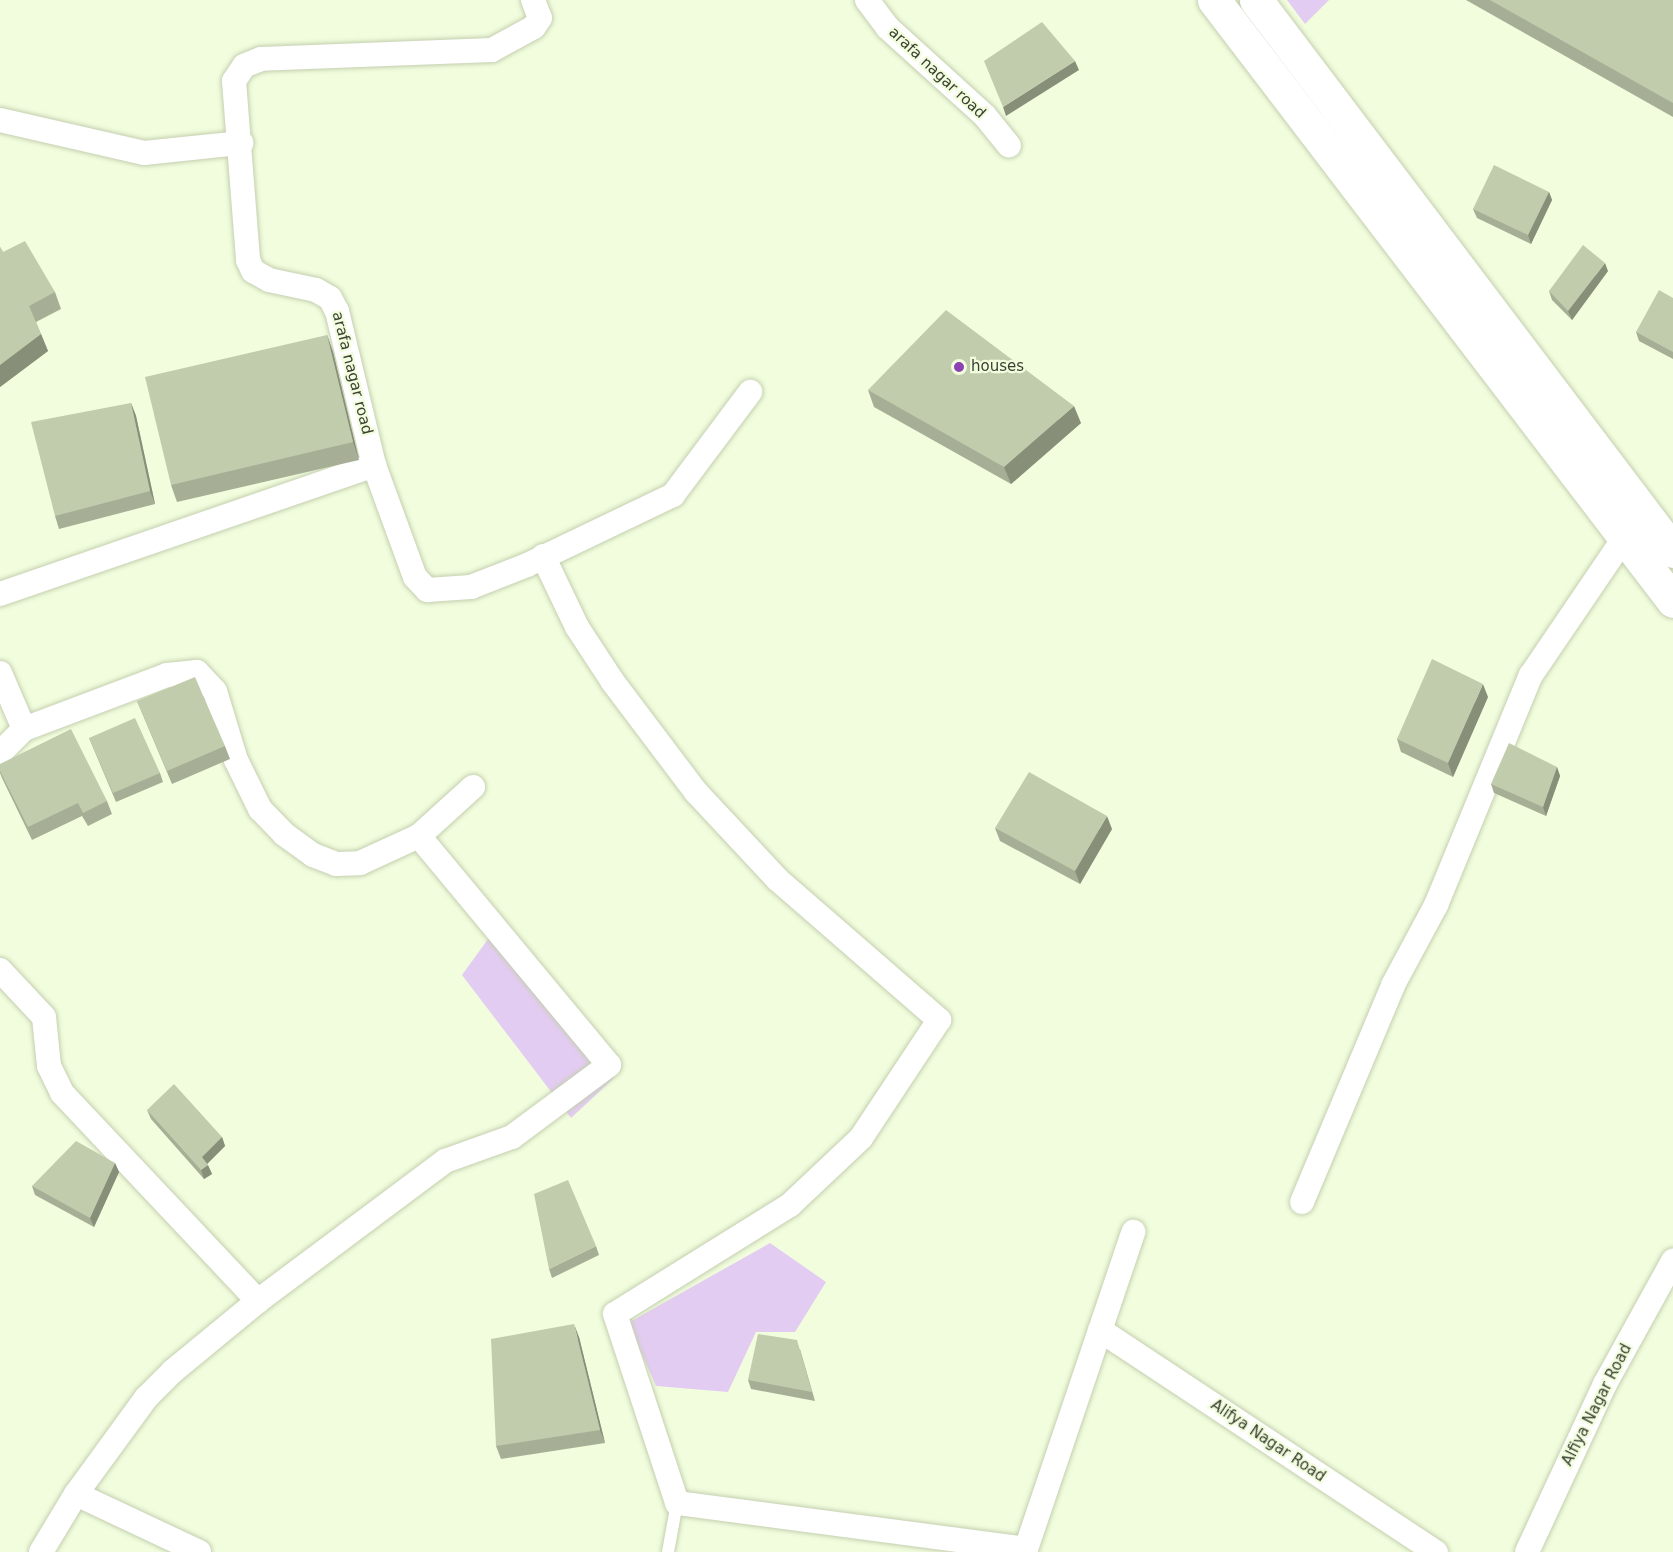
<!DOCTYPE html>
<style>
body{margin:0}
#map{position:relative;width:1673px;height:1552px;overflow:hidden;background:#f1fddd;font-family:"DejaVu Sans",sans-serif}
div>[style]{position:absolute}
[style*='--x']{left:calc(var(--x)*1px);top:calc(var(--y)*1px);width:calc(var(--w)*1px);rotate:calc(var(--a)*1deg)}
.green>*{inset:0;background:#e3ccf2}
.roads{filter:drop-shadow(0 0 2px #c4cfb0) drop-shadow(0 0 2px #c4cfb0)}
.lane>*{height:12px;margin:-6px;padding:0 6px;transform-origin:6px;border-radius:6px;background:#fff}
.street>*{height:24px;margin:-12px;padding:0 12px;transform-origin:12px;border-radius:12px;background:#fff}
.secondary>*{height:33px;margin:-16.5px;padding:0 16.5px;transform-origin:16.5px;border-radius:16.5px;background:#fff}
.wall>*{inset:0;background:#a6af95}
.shaded-wall>*{inset:0;background:#878f79}
.building>*{inset:0;background:#c1ccad}
.dots>*{width:16px;height:16px;translate:-50% -50%;box-sizing:border-box;border:3px solid #f1fddd;border-radius:50%}
span{translate:-50% -50%;white-space:nowrap;text-align:center;line-height:1.15;-webkit-text-stroke:4.5px #f1fddd;paint-order:stroke}
.street-label{font-size:15px;color:#3a3f32}
.poi-label{font-size:15px;color:#3a3f32}
.left{translate:0 -50%;text-align:left}
</style>
<div id="map">
<div class="green">
<div style="clip-path:polygon(1287px 0,1329px 0,1305px 24px)"></div>
<div style="clip-path:polygon(496px 928px,614px 1078px,571px 1118px,462px 975px)"></div>
<div style="clip-path:polygon(770px 1243px,826px 1282px,795px 1332px,756px 1332px,728px 1392px,656px 1386px,628px 1323px)"></div>
</div>
<div class="roads">
<div class="lane">
<div style="--x:668;--y:1552;--w:50;--a:-79.6"></div>
</div>
<div class="street">
<div style="--x:533;--y:0;--w:19;--a:69"></div>
<div style="--x:540;--y:18;--w:11;--a:124"></div>
<div style="--x:534;--y:27;--w:48;--a:151.3"></div>
<div style="--x:492;--y:50;--w:231;--a:177.8"></div>
<div style="--x:261;--y:59;--w:18;--a:158"></div>
<div style="--x:244;--y:66;--w:18;--a:124"></div>
<div style="--x:234;--y:81;--w:180;--a:85.5"></div>
<div style="--x:248;--y:260;--w:12;--a:66"></div>
<div style="--x:253;--y:271;--w:18;--a:29"></div>
<div style="--x:269;--y:280;--w:48;--a:12"></div>
<div style="--x:316;--y:290;--w:16;--a:30"></div>
<div style="--x:330;--y:298;--w:15;--a:62"></div>
<div style="--x:337;--y:311;--w:158;--a:76.5"></div>
<div style="--x:374;--y:465;--w:119;--a:69.9"></div>
<div style="--x:415;--y:577;--w:18;--a:47"></div>
<div style="--x:427;--y:590;--w:44;--a:-3.9"></div>
<div style="--x:471;--y:587;--w:60;--a:-21.4"></div>
<div style="--x:527;--y:565;--w:162;--a:-25.6"></div>
<div style="--x:673;--y:495;--w:129;--a:-53.2"></div>
<div style="--x:867;--y:0;--w:34;--a:53"></div>
<div style="--x:887;--y:27;--w:132;--a:42.2"></div>
<div style="--x:985;--y:116;--w:38;--a:51"></div>
<div style="--x:0;--y:120;--w:148;--a:12.9"></div>
<div style="--x:144;--y:153;--w:98;--a:-5.9"></div>
<div style="--x:543;--y:556;--w:79;--a:64.4"></div>
<div style="--x:577;--y:627;--w:66;--a:56.8"></div>
<div style="--x:613;--y:682;--w:138;--a:53"></div>
<div style="--x:696;--y:792;--w:119;--a:47"></div>
<div style="--x:777;--y:879;--w:215;--a:41"></div>
<div style="--x:939;--y:1020;--w:141;--a:123.5"></div>
<div style="--x:861;--y:1138;--w:98;--a:136.7"></div>
<div style="--x:790;--y:1205;--w:206;--a:148.1"></div>
<div style="--x:615;--y:1314;--w:199;--a:71.8"></div>
<div style="--x:677;--y:1503;--w:352;--a:7.5"></div>
<div style="--x:1026;--y:1549;--w:335;--a:-71.3"></div>
<div style="--x:0;--y:594;--w:396;--a:-19"></div>
<div style="--x:0;--y:673;--w:61;--a:66.8"></div>
<div style="--x:24;--y:729;--w:34;--a:135"></div>
<div style="--x:24;--y:729;--w:153;--a:-20.7"></div>
<div style="--x:167;--y:675;--w:30;--a:-6"></div>
<div style="--x:197;--y:672;--w:26;--a:47"></div>
<div style="--x:215;--y:691;--w:72;--a:73.1"></div>
<div style="--x:236;--y:760;--w:55;--a:63.9"></div>
<div style="--x:260;--y:809;--w:35;--a:46"></div>
<div style="--x:284;--y:834;--w:36;--a:36"></div>
<div style="--x:313;--y:855;--w:25;--a:21"></div>
<div style="--x:336;--y:864;--w:24;--a:-2"></div>
<div style="--x:360;--y:863;--w:65;--a:-24.6"></div>
<div style="--x:419;--y:836;--w:73;--a:-42.2"></div>
<div style="--x:0;--y:970;--w:64;--a:46.9"></div>
<div style="--x:44;--y:1017;--w:49;--a:84.2"></div>
<div style="--x:49;--y:1066;--w:30;--a:64"></div>
<div style="--x:62;--y:1093;--w:286;--a:46.7"></div>
<div style="--x:1302;--y:1202;--w:235;--a:-67.2"></div>
<div style="--x:1393;--y:985;--w:91;--a:-61.7"></div>
<div style="--x:1436;--y:905;--w:249;--a:-67.6"></div>
<div style="--x:1531;--y:675;--w:166;--a:-55.8"></div>
<div style="--x:1100;--y:1330;--w:403;--a:33.5"></div>
<div style="--x:76;--y:1494;--w:136;--a:25.2"></div>
<div style="--x:41;--y:1552;--w:68;--a:-58.9"></div>
<div style="--x:76;--y:1494;--w:119;--a:-53.9"></div>
<div style="--x:146;--y:1398;--w:38;--a:-45"></div>
<div style="--x:173;--y:1371;--w:110;--a:-39.5"></div>
<div style="--x:258;--y:1301;--w:234;--a:-36.8"></div>
<div style="--x:445;--y:1161;--w:71;--a:-19.7"></div>
<div style="--x:512;--y:1137;--w:121;--a:-36.6"></div>
<div style="--x:609;--y:1065;--w:298;--a:-129.7"></div>
<div style="--x:1527;--y:1552;--w:185;--a:-65.1"></div>
<div style="--x:1605;--y:1384;--w:141;--a:-61.1"></div>
</div>
<div class="secondary">
<div style="--x:1214;--y:0;--w:756;--a:52.63"></div>
<div style="--x:1256;--y:0;--w:691;--a:52.88"></div>
</div>
</div>
<div class="wall">
<div style="clip-path:polygon(1466px 0,1673px 0,1673px 117px)"></div>
<div style="clip-path:polygon(1549px 192px,1552px 200px,1531px 244px,1477px 218px,1473px 209px)"></div>
<div style="clip-path:polygon(0 247px,3px 252px,55px 292px,61px 309px,36px 322px,48px 351px,0 387px)"></div>
<div style="clip-path:polygon(1608px 271px,1572px 320px,1552px 300px,1549px 291px)"></div>
<div style="clip-path:polygon(1673px 298px,1673px 359px,1639px 341px,1636px 332px)"></div>
<div style="clip-path:polygon(327px 335px,333px 352px,359px 460px,177px 502px,171px 485px)"></div>
<div style="clip-path:polygon(868px 390px,1081px 423px,1011px 484px,874px 407px)"></div>
<div style="clip-path:polygon(131px 403px,136px 416px,155px 504px,59px 529px,55px 516px)"></div>
<div style="clip-path:polygon(1488px 697px,1453px 777px,1401px 752px,1397px 739px)"></div>
<div style="clip-path:polygon(137px 701px,225px 746px,230px 759px,172px 784px)"></div>
<div style="clip-path:polygon(89px 738px,160px 773px,163px 782px,116px 802px)"></div>
<div style="clip-path:polygon(0 764px,107px 801px,112px 814px,88px 826px,82px 816px,32px 840px,2px 778px,0 773px)"></div>
<div style="clip-path:polygon(1557px 767px,1560px 776px,1546px 816px,1494px 793px,1491px 784px)"></div>
<div style="clip-path:polygon(995px 828px,1112px 829px,1080px 884px,1000px 841px)"></div>
<div style="clip-path:polygon(147px 1110px,222px 1137px,225px 1146px,207px 1164px,212px 1174px,204px 1179px,151px 1119px)"></div>
<div style="clip-path:polygon(115px 1163px,119px 1172px,94px 1227px,35px 1195px,32px 1186px)"></div>
<div style="clip-path:polygon(596px 1246px,599px 1255px,552px 1278px,549px 1269px)"></div>
<div style="clip-path:polygon(579px 1337px,605px 1443px,501px 1459px,496px 1446px)"></div>
<div style="clip-path:polygon(800px 1349px,815px 1401px,751px 1389px,748px 1380px)"></div>
</div>
<div class="shaded-wall">
<div style="clip-path:polygon(1075px 61px,1079px 70px,1006px 116px,1003px 107px)"></div>
<div style="clip-path:polygon(1549px 192px,1552px 200px,1531px 244px,1528px 235px)"></div>
<div style="clip-path:polygon(1605px 263px,1608px 271px,1572px 320px,1568px 311px)"></div>
<div style="clip-path:polygon(41px 334px,48px 351px,0 387px,0 365px)"></div>
<div style="clip-path:polygon(327px 335px,333px 352px,359px 460px,353px 442px)"></div>
<div style="clip-path:polygon(131px 403px,136px 416px,155px 504px,150px 491px)"></div>
<div style="clip-path:polygon(1074px 406px,1081px 423px,1011px 484px,1004px 467px)"></div>
<div style="clip-path:polygon(1483px 684px,1488px 697px,1453px 777px,1448px 763px)"></div>
<div style="clip-path:polygon(1557px 767px,1560px 776px,1546px 816px,1543px 807px)"></div>
<div style="clip-path:polygon(1107px 816px,1112px 829px,1080px 884px,1075px 871px)"></div>
<div style="clip-path:polygon(222px 1137px,225px 1146px,205px 1166px,202px 1157px)"></div>
<div style="clip-path:polygon(115px 1163px,119px 1172px,94px 1227px,90px 1218px)"></div>
<div style="clip-path:polygon(208px 1165px,212px 1174px,204px 1179px,201px 1170px)"></div>
<div style="clip-path:polygon(574px 1324px,579px 1337px,605px 1443px,600px 1430px)"></div>
</div>
<div class="building">
<div style="clip-path:polygon(1490px 0,1673px 0,1673px 103px)"></div>
<div style="clip-path:polygon(1042px 22px,1075px 61px,1003px 107px,984px 61px)"></div>
<div style="clip-path:polygon(1494px 165px,1549px 192px,1528px 235px,1473px 209px)"></div>
<div style="clip-path:polygon(25px 241px,55px 292px,29px 306px,41px 334px,0 365px,0 247px,3px 252px)"></div>
<div style="clip-path:polygon(1583px 245px,1605px 263px,1568px 311px,1549px 291px)"></div>
<div style="clip-path:polygon(1659px 290px,1673px 298px,1673px 352px,1636px 332px)"></div>
<div style="clip-path:polygon(946px 310px,1074px 406px,1004px 467px,868px 390px)"></div>
<div style="clip-path:polygon(327px 335px,353px 442px,171px 485px,145px 377px)"></div>
<div style="clip-path:polygon(131px 403px,150px 491px,55px 516px,31px 422px)"></div>
<div style="clip-path:polygon(1432px 659px,1483px 684px,1448px 763px,1397px 739px)"></div>
<div style="clip-path:polygon(195px 677px,225px 746px,167px 771px,137px 701px)"></div>
<div style="clip-path:polygon(135px 718px,160px 773px,113px 793px,89px 738px)"></div>
<div style="clip-path:polygon(71px 729px,107px 801px,83px 813px,78px 803px,28px 827px,0 771px,0 764px)"></div>
<div style="clip-path:polygon(1509px 743px,1557px 767px,1543px 807px,1491px 784px)"></div>
<div style="clip-path:polygon(1029px 772px,1107px 816px,1075px 871px,995px 828px)"></div>
<div style="clip-path:polygon(174px 1084px,222px 1137px,202px 1157px,208px 1165px,201px 1170px,147px 1110px)"></div>
<div style="clip-path:polygon(76px 1141px,115px 1163px,90px 1218px,32px 1186px)"></div>
<div style="clip-path:polygon(568px 1180px,596px 1246px,549px 1269px,534px 1194px)"></div>
<div style="clip-path:polygon(574px 1324px,600px 1430px,496px 1446px,491px 1339px)"></div>
<div style="clip-path:polygon(758px 1334px,797px 1340px,812px 1392px,748px 1380px)"></div>
</div>
<div class="dots">
<div style="left:959px;top:367px;background:#8c42b3"></div>
</div>
<div class="street-label">
<span style="left:937px;top:73px;rotate:43deg">arafa nagar road</span>
<span style="left:352px;top:373px;rotate:76deg">arafa nagar road</span>
<span style="left:1597px;top:1405px;rotate:-63deg">Alfiya Nagar Road</span>
<span style="left:1268px;top:1441px;rotate:34deg">Alifya Nagar Road</span>
</div>
<div class="poi-label">
<span class="left" style="left:971px;top:367px">houses</span>
</div>
</div>
